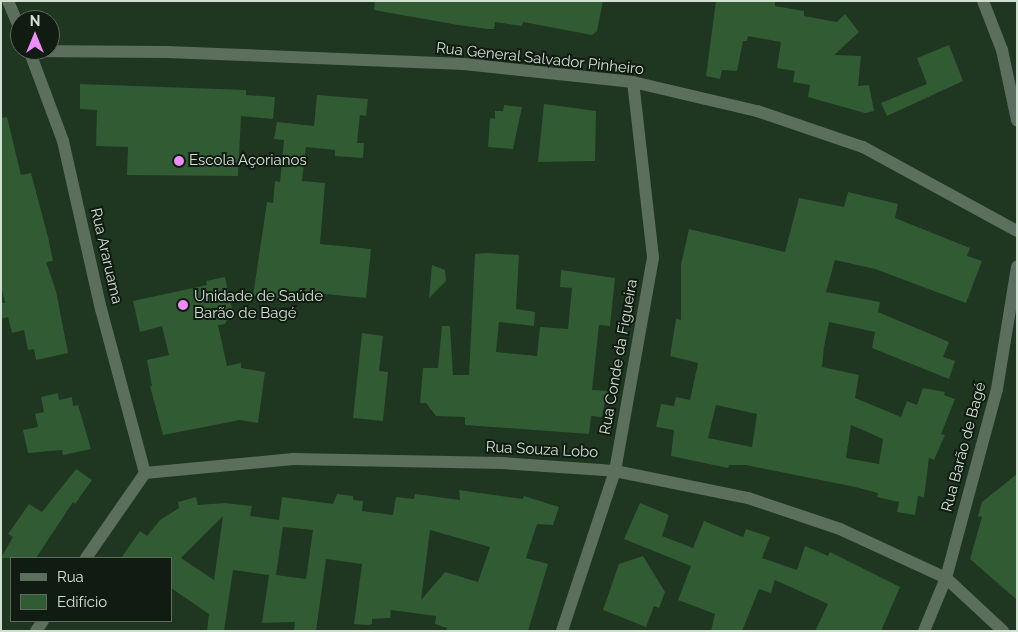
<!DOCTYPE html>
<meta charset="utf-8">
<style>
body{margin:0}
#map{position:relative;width:1018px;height:632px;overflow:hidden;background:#1f3620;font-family:Raleway,sans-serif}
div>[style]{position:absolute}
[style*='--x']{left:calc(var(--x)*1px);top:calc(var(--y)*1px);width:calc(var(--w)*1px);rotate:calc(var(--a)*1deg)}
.building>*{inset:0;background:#305b33}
.minor>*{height:12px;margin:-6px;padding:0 6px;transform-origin:6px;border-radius:6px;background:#5c6e5c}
.dots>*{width:14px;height:14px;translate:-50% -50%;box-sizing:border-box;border:2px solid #101b11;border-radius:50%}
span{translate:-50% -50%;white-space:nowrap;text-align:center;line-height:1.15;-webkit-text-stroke:4px #101b11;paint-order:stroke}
.street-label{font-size:15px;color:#d2e0d2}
.poi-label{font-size:15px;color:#d2e0d2}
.left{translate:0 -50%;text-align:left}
.frame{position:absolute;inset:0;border:2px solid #d2e0d2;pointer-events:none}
.legend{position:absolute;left:10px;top:557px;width:162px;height:65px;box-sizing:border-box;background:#101b11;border:1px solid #5e6a5e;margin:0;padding:6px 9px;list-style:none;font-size:15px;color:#d2e0d2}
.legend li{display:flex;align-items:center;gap:10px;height:25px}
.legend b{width:25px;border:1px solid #5e6a5e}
.north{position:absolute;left:10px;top:10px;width:50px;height:50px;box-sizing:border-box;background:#101b11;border:1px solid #5e6a5e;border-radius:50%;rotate:0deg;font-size:14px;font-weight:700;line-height:20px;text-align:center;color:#d2e0d2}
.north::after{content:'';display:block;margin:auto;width:18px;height:22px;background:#ed8cfa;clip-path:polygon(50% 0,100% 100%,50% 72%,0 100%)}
</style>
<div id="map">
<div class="building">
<div style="clip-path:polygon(375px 1px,603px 1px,597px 31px,592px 35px,523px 22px,522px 26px,495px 22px,494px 29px,488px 29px,458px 25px,374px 10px)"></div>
<div style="clip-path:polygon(716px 1px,775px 1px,775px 6px,804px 11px,804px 16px,837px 22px,845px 14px,859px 32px,834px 55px,861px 56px,858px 86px,869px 85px,874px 111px,865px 113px,808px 97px,810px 85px,793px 82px,795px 71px,777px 68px,781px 42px,748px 36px,747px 41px,743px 41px,737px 71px,722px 70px,720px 79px,706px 76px)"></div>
<div style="clip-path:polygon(949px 45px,963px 81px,887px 116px,881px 103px,927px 84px,917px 58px)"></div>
<div style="clip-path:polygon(80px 84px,246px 90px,246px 95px,275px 97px,273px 119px,241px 116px,238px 176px,127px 175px,128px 147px,96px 146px,97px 110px,80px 109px)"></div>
<div style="clip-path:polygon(317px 95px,368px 99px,366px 116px,360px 115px,357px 143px,364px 143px,363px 158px,335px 156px,335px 150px,306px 147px,302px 181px,325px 183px,320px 244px,371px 249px,366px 298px,305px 292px,304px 302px,253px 296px,267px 202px,273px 203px,275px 181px,280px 182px,284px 140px,274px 139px,277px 122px,314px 126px)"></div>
<div style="clip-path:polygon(544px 104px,596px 111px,595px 161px,538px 162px)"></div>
<div style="clip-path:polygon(504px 105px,522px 107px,513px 149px,488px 147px,490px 118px,495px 119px,495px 111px,503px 111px)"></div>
<div style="clip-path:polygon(7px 117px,21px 175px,31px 173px,48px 237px,53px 261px,46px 262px,56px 291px,68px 353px,36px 360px,34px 349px,28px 350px,24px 330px,12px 333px,8px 317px,1px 319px,1px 303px,5px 303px,1px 285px,1px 118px)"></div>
<div style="clip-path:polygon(evenodd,848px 192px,898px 204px,895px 218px,970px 248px,967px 256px,982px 261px,966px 303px,875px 269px,835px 260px,826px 292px,880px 302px,878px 312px,949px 342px,943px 357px,955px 361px,949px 379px,872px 348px,875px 332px,829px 322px,824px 347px,822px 367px,859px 375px,855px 398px,901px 417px,907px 401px,917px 405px,923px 388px,945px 392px,944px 395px,955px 399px,941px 434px,945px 435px,934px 460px,929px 458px,924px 497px,918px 496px,915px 515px,897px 512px,899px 502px,877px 497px,878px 493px,855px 487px,746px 465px,729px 465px,728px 468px,671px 456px,674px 430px,656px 427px,661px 404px,674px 406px,676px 397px,690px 400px,698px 363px,670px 356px,676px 319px,681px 320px,681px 265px,689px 229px,785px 252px,799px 198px,844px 207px,848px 192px,716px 405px,757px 414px,752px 447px,708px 438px,716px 405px,848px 192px,851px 425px,883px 439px,879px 464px,846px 458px,851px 425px)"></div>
<div style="clip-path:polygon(486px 253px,519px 255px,516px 309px,535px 312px,534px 326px,499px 322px,496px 352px,537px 356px,540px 327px,568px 329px,572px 288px,560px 287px,561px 270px,615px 278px,610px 326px,599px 325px,592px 390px,607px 391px,602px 417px,591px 416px,589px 434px,465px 425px,465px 417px,436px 416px,426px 403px,420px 403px,423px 368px,438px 368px,442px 326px,450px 326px,453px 375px,469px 375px,475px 254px)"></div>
<div style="clip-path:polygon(432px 265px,445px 270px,446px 281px,429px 298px)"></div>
<div style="clip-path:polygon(225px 277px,232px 309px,225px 324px,218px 325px,227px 366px,241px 363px,241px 368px,265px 372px,258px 423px,240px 420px,163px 435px,150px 386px,152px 386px,147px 360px,169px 355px,162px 326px,140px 332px,133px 301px,207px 285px,206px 281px)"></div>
<div style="clip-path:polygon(362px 333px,383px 336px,379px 371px,388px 372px,383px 421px,353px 418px)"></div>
<div style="clip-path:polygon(58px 393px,59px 400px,72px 397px,73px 406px,78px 405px,91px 449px,63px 455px,62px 450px,28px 453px,23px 430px,38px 427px,35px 414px,44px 412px,41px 397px)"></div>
<div style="clip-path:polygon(76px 469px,92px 480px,75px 504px,73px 502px,36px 558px,1px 558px,13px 537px,8px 534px,29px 504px,42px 512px)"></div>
<div style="clip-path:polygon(1017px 474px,1017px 600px,970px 559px,982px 517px,978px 516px,982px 502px)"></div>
<div style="clip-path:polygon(evenodd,459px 490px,523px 499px,524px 496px,559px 507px,553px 525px,537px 524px,526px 558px,548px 564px,528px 631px,446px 631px,447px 628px,435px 624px,436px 616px,391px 610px,390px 618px,372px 619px,372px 624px,368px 625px,354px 624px,362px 564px,326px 559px,316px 631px,294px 631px,295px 622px,262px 623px,269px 575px,233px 570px,224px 631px,207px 631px,209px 614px,171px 588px,171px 558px,121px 558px,140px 531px,147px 536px,160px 520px,179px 508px,178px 502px,196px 497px,198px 505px,225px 503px,252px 506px,250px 516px,279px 520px,282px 497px,333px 504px,337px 494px,353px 496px,353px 500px,363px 501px,362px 511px,393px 515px,396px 497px,414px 499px,415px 494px,460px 500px,459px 490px,223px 516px,214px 580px,181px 558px,223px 516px,459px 490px,283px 527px,313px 530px,306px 579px,276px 575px,283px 527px,459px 490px,430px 530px,490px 547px,478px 582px,445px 572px,421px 600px,430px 530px)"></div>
<div style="clip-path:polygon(640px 503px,669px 515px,662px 536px,693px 548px,704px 521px,743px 537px,746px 529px,770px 537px,762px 558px,797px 570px,805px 546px,828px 556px,830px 552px,900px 587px,881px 631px,815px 631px,828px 604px,775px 580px,771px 593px,759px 589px,742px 631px,711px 631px,715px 614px,678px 600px,691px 566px,624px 539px)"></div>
<div style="clip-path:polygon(643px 556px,665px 592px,659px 608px,654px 606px,646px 627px,603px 610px,619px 564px)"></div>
</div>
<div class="minor">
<div style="--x:8;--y:1;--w:30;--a:67"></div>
<div style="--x:983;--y:1;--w:53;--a:68.8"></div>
<div style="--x:1002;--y:50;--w:72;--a:77.9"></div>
<div style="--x:29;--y:50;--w:97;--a:69.5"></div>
<div style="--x:63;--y:141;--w:172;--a:77.3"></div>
<div style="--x:101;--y:309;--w:170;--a:75"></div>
<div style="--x:29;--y:51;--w:138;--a:0.4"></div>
<div style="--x:167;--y:52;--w:297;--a:2.3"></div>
<div style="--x:464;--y:64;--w:170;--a:6.1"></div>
<div style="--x:633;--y:82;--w:127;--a:13.2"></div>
<div style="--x:757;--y:111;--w:112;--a:18.8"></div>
<div style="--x:863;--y:147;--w:175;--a:28.6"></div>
<div style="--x:86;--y:558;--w:103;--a:-55.2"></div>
<div style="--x:145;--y:473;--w:149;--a:-5.4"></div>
<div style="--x:293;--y:459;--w:209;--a:1.1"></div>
<div style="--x:502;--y:463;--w:113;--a:4"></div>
<div style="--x:615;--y:471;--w:136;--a:11.5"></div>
<div style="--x:748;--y:498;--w:97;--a:18.6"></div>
<div style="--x:840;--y:529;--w:117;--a:24.8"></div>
<div style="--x:946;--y:578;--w:78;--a:42.9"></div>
<div style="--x:36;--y:631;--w:12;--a:-55"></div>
<div style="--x:562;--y:631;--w:169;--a:-71.7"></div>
<div style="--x:615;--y:471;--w:217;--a:-79.9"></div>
<div style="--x:653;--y:257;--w:176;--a:-96.5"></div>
<div style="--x:924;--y:631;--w:57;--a:-67.5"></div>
<div style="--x:946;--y:578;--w:196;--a:-74.9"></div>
<div style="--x:997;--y:389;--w:124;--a:-80.7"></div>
</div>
<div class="dots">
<div style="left:179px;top:161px;background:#ed8cfa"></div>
<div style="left:183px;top:305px;background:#ed8cfa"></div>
</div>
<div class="street-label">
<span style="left:540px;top:59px;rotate:6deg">Rua General Salvador Pinheiro</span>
<span style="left:106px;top:256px;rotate:77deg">Rua Araruama</span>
<span style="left:619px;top:357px;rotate:-80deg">Rua Conde da Figueira</span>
<span style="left:964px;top:447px;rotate:-75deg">Rua Barão de Bagé</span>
<span style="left:542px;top:450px;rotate:3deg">Rua Souza Lobo</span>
</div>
<div class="poi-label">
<span class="left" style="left:189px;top:161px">Escola Açorianos</span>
<span class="left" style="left:194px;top:305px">Unidade de Saúde<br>Barão de Bagé</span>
</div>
<div class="frame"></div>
<ul class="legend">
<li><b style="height:6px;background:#5c6e5c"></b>Rua</li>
<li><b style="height:14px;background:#305b33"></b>Edifício</li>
</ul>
<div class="north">N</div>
</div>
